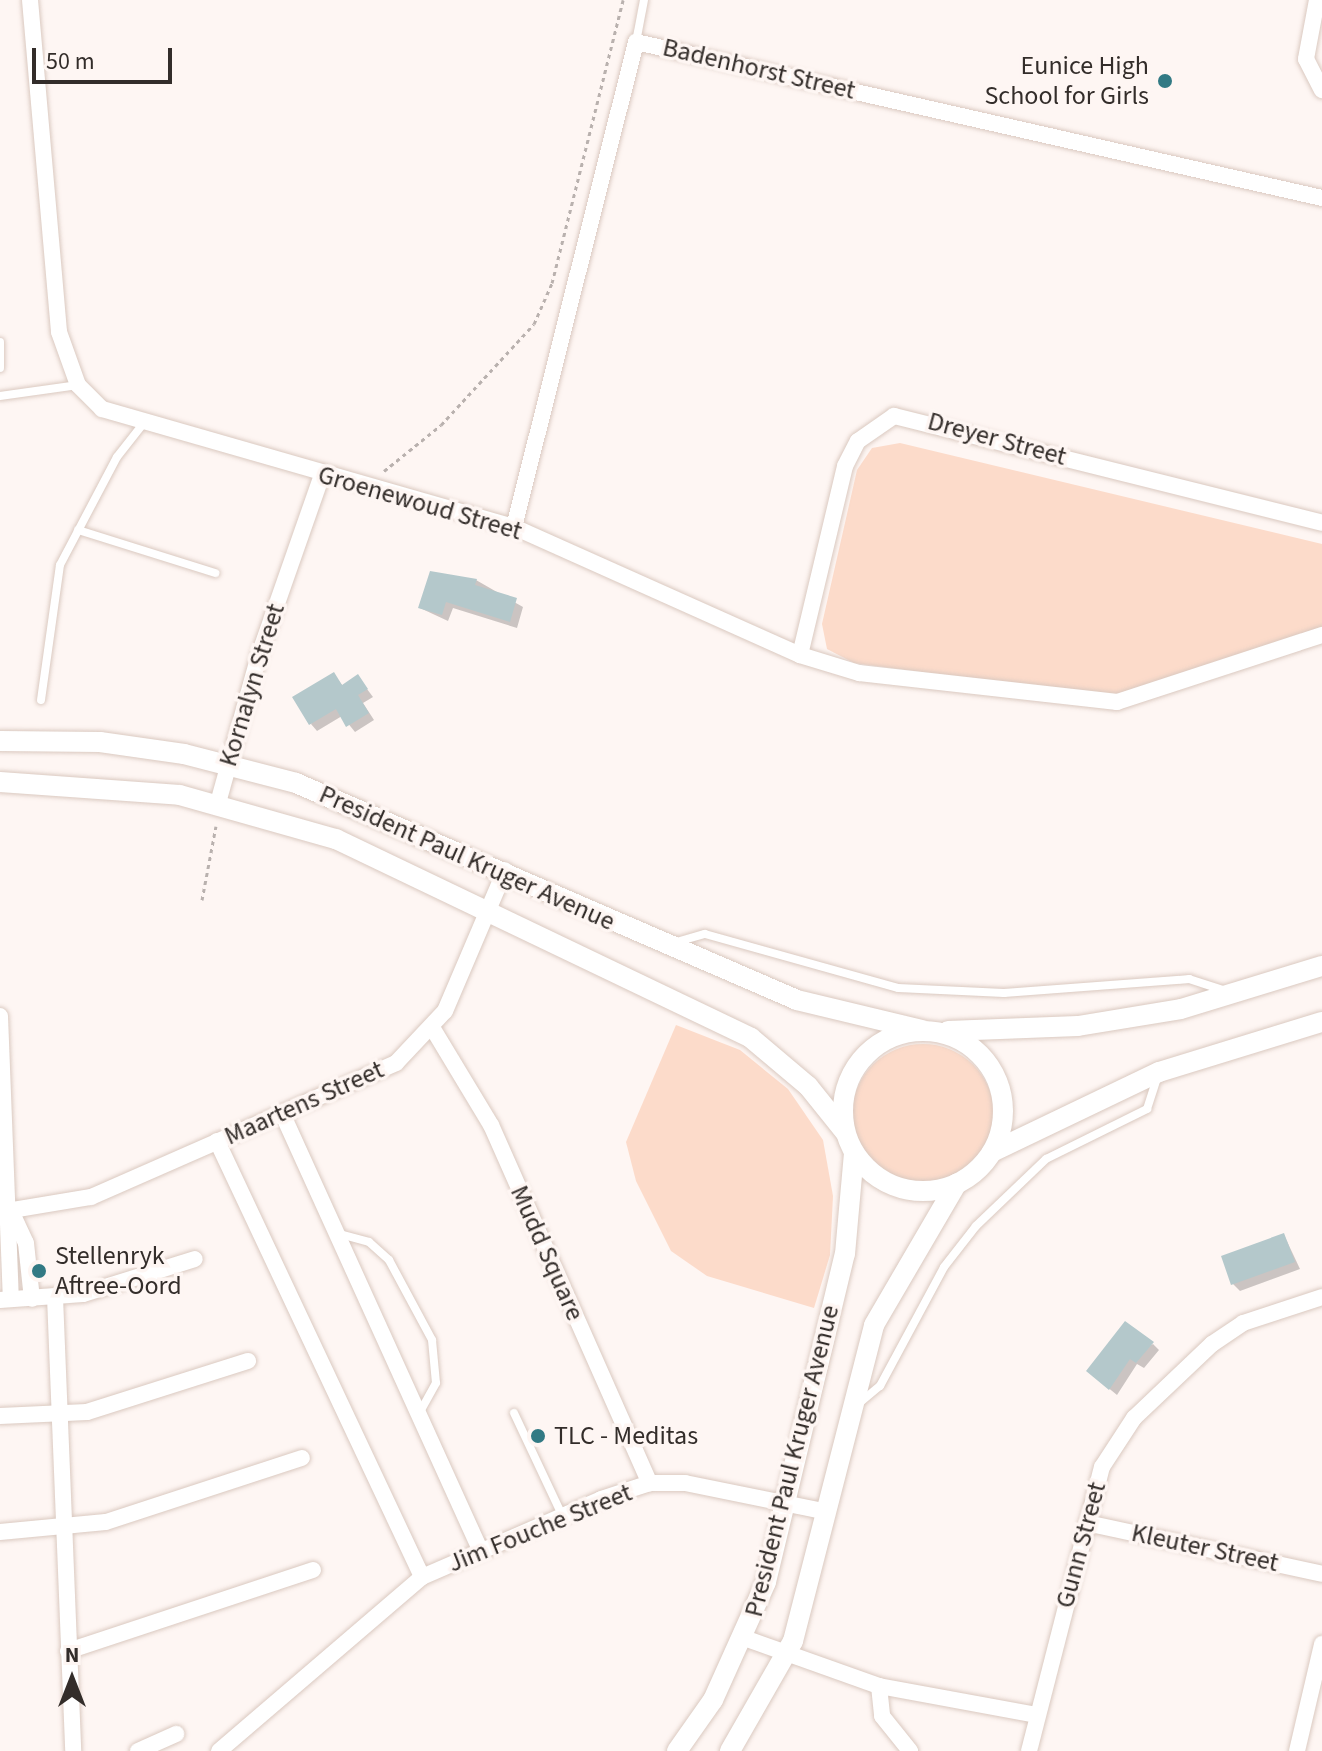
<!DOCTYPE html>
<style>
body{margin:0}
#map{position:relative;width:1322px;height:1751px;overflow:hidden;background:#fef6f3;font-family:"Source Sans 3",sans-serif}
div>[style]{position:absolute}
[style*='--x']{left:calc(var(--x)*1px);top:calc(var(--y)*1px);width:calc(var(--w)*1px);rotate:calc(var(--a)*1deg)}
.green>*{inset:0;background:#fcdbca}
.round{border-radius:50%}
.shadow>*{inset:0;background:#0003}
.building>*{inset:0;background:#b4c8cb}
.path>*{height:3px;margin-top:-1.5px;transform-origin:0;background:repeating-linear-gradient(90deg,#b9b1ae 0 4px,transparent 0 8px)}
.roads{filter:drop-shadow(0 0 2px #dac9c0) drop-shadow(0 0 2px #dac9c0)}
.service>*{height:8px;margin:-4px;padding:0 4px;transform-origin:4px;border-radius:4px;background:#fff}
.minor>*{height:16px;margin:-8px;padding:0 8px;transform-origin:8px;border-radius:8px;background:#fff}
.tertiary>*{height:20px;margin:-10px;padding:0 10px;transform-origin:10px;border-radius:10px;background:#fff}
.tertiary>.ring{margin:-10px;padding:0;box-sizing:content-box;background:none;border:20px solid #fff;border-radius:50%}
.dots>*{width:22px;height:22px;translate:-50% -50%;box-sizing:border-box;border:4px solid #fef6f3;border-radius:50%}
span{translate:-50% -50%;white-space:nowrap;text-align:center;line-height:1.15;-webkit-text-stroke:7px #fef6f3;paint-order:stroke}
.poi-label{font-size:26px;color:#332d2a}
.right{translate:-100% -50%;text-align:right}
.left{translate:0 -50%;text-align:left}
.street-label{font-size:26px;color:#332d2a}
.north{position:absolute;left:32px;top:1639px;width:80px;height:80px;-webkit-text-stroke:6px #fef6f3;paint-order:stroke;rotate:0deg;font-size:22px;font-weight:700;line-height:32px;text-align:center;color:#332d2a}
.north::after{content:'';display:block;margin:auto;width:28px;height:36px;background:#332d2a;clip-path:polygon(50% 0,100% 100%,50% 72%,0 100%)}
.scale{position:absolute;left:32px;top:48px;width:140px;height:36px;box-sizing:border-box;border:4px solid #332d2a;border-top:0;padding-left:10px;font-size:24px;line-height:28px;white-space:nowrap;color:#332d2a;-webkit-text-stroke:6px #fef6f3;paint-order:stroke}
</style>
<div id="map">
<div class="green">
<div style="clip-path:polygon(900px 443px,1322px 544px,1322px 628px,1111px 697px,854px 663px,827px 649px,822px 624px,857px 470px,872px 448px)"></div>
<div style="clip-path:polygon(676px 1025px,740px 1050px,788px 1089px,823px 1140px,833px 1196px,830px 1255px,814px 1308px,707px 1276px,671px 1251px,636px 1181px,626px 1142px)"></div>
<div class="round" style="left:852px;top:1044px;width:142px;height:142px"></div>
</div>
<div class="shadow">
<div style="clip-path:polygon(476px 580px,523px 607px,517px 628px,453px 608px,448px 621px,420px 608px)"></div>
<div style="clip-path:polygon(333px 674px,343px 686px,358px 677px,373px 697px,363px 703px,374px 720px,355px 732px,342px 716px,317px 731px,311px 724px)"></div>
<div style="clip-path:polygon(1284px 1235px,1300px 1269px,1240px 1291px,1233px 1284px)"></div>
<div style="clip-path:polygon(43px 1267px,47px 1279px,39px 1280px,36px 1277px)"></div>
<div style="clip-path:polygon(1153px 1344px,1159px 1350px,1144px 1368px,1137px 1364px,1117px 1395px,1095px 1377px)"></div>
</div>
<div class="building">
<div style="clip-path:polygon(430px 571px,477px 579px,475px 585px,517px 598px,510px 622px,446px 602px,442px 615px,418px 608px)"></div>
<div style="clip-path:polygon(334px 672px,342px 685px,358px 674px,368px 689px,358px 695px,369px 713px,346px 727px,336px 709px,309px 725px,292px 697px)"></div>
<div style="clip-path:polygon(1284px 1233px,1295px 1262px,1231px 1285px,1221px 1256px)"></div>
<div style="clip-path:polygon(44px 1265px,45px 1277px,34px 1277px,33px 1266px)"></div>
<div style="clip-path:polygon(1125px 1321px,1154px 1342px,1136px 1363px,1130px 1359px,1109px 1390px,1086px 1371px)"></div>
</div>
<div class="path">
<div style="--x:384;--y:471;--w:73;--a:-38.9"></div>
<div style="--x:441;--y:425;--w:137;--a:-47.4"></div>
<div style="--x:534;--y:324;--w:45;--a:-66.3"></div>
<div style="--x:552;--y:283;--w:292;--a:-75.9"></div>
<div style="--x:202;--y:900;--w:75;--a:-79.3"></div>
</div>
<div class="roads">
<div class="service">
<div style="--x:636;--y:42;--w:43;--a:-79.2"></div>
<div style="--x:0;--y:342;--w:26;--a:90"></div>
<div style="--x:0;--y:396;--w:79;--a:-8"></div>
<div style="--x:78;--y:530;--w:144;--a:17.4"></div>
<div style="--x:41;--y:700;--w:136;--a:-82"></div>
<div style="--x:60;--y:565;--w:122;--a:-62.2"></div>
<div style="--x:117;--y:457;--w:42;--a:-51.8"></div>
<div style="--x:673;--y:943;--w:33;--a:-16"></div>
<div style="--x:705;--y:934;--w:200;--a:15.6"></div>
<div style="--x:898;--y:988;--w:106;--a:2.7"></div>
<div style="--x:1004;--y:993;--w:186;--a:-4.3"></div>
<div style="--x:1189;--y:979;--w:40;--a:18"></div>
<div style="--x:336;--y:1233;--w:34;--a:15"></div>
<div style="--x:369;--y:1242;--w:27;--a:42"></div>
<div style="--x:389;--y:1260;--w:91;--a:61.7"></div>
<div style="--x:432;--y:1340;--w:43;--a:84.7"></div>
<div style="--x:436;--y:1383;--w:35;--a:119"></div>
<div style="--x:857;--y:1405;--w:30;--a:-40"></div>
<div style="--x:880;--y:1386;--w:135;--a:-61.7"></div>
<div style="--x:944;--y:1267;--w:52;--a:-52"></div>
<div style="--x:976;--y:1226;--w:97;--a:-43.7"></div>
<div style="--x:1046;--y:1159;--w:113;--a:-26.3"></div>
<div style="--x:1147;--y:1109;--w:38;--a:-72"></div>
<div style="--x:514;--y:1413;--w:113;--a:64.8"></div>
</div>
<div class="minor">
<div style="--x:30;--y:0;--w:333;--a:85"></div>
<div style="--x:59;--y:332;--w:56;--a:70.3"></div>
<div style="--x:78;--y:385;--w:34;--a:45"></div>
<div style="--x:102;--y:409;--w:429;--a:16"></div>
<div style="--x:514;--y:527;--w:313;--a:24.1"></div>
<div style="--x:800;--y:655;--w:62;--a:17"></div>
<div style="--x:859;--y:673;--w:260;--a:6.4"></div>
<div style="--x:1117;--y:702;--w:216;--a:-18.1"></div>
<div style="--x:1317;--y:0;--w:60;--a:100.6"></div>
<div style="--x:1306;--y:59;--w:35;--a:63"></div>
<div style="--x:514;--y:527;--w:500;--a:-75.88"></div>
<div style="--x:636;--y:42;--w:704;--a:12.81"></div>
<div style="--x:800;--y:655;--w:194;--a:-76.6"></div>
<div style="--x:845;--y:466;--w:28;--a:-63"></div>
<div style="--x:858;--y:441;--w:44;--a:-34.8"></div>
<div style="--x:894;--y:416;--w:441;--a:14"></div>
<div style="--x:218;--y:803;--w:157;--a:-74.5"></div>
<div style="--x:260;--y:652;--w:188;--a:-70.7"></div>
<div style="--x:0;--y:1016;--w:283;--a:87.8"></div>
<div style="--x:433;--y:1029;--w:112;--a:58.9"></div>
<div style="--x:491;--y:1125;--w:392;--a:66.1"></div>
<div style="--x:282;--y:1113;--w:478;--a:65.6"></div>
<div style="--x:217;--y:1141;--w:482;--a:64.8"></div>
<div style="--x:11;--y:1211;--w:35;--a:65"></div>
<div style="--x:26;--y:1243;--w:56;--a:83.9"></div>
<div style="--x:0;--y:1212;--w:92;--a:-9.4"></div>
<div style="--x:91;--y:1197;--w:333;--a:-23.7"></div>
<div style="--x:396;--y:1063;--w:71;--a:-46.7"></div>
<div style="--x:445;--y:1011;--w:153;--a:-66.9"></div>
<div style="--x:55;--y:1297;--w:454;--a:87.7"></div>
<div style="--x:0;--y:1300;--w:83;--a:-4.1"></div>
<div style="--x:83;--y:1294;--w:117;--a:-17.4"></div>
<div style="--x:0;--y:1416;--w:87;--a:-2.6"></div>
<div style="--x:87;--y:1412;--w:169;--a:-17.6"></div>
<div style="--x:1087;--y:1523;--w:240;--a:12.2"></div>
<div style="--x:0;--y:1532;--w:106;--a:-5.4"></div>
<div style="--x:106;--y:1522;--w:206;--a:-18.1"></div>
<div style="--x:744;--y:1638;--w:143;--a:19.6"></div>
<div style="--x:879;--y:1686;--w:161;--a:10.4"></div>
<div style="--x:68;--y:1651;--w:258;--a:-18.3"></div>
<div style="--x:879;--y:1686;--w:30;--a:84"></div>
<div style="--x:882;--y:1716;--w:45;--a:51.3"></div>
<div style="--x:138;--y:1751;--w:42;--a:-24.1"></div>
<div style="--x:219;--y:1751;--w:267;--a:-40.6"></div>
<div style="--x:422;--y:1577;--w:195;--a:-23.5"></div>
<div style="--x:601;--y:1499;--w:52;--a:-18.1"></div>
<div style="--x:650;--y:1483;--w:35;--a:0"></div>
<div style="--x:685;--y:1483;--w:145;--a:11.5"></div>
<div style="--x:1029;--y:1751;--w:293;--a:-75.6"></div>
<div style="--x:1102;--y:1467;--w:59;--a:-56.9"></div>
<div style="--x:1134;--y:1418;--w:108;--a:-43.5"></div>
<div style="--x:1212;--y:1344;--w:37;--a:-34"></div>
<div style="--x:1243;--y:1323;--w:83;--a:-18.2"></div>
<div style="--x:1297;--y:1751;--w:110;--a:-76.8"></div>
</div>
<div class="tertiary">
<div style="--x:0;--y:741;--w:100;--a:0.6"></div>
<div style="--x:100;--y:742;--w:85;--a:8.1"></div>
<div style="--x:184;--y:754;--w:116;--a:14.5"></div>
<div style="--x:296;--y:783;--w:546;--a:23.42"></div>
<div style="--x:797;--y:1000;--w:129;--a:13.5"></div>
<div style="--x:0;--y:782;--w:180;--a:4.1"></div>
<div style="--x:180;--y:795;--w:162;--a:15.8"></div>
<div style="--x:336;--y:839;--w:460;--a:25.6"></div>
<div style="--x:751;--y:1038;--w:75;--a:40.1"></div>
<div style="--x:808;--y:1086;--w:59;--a:51.2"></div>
<div class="ring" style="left:843px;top:1031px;width:140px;height:140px"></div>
<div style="--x:948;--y:1031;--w:130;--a:-2.2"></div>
<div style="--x:1078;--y:1026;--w:104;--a:-9.4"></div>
<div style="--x:1181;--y:1009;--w:147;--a:-17"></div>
<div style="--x:992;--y:1152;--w:185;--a:-25.6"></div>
<div style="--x:1159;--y:1072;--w:170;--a:-17.1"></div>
<div style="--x:677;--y:1751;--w:62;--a:-54.8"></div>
<div style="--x:713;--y:1700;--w:129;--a:-65.8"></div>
<div style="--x:766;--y:1582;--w:337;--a:-76.5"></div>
<div style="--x:845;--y:1254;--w:101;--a:-84.9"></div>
<div style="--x:730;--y:1751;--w:127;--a:-60.2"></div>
<div style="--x:793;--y:1641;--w:326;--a:-75.6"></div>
<div style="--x:874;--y:1325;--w:164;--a:-59.7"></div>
</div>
</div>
<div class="dots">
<div style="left:1165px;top:81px;background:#327a84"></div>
<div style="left:39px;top:1271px;background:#327a84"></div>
<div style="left:538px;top:1436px;background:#327a84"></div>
</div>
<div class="poi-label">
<span class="right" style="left:1149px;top:81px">Eunice High<br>School for Girls</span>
<span class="left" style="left:55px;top:1271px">Stellenryk<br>Aftree-Oord</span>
<span class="left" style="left:554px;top:1436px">TLC - Meditas</span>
</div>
<div class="street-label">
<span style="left:759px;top:69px;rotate:13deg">Badenhorst Street</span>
<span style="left:997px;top:439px;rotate:15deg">Dreyer Street</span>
<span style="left:420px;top:503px;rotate:16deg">Groenewoud Street</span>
<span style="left:252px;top:685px;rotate:-73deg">Kornalyn Street</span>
<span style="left:467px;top:858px;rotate:24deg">President Paul Kruger Avenue</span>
<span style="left:304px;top:1103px;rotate:-24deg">Maartens Street</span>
<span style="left:547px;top:1253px;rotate:66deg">Mudd Square</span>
<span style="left:792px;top:1461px;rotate:-76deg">President Paul Kruger Avenue</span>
<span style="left:540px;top:1528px;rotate:-22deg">Jim Fouche Street</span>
<span style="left:1081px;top:1545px;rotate:-75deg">Gunn Street</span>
<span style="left:1205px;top:1548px;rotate:12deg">Kleuter Street</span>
</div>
<div class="north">N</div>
<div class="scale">50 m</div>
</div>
